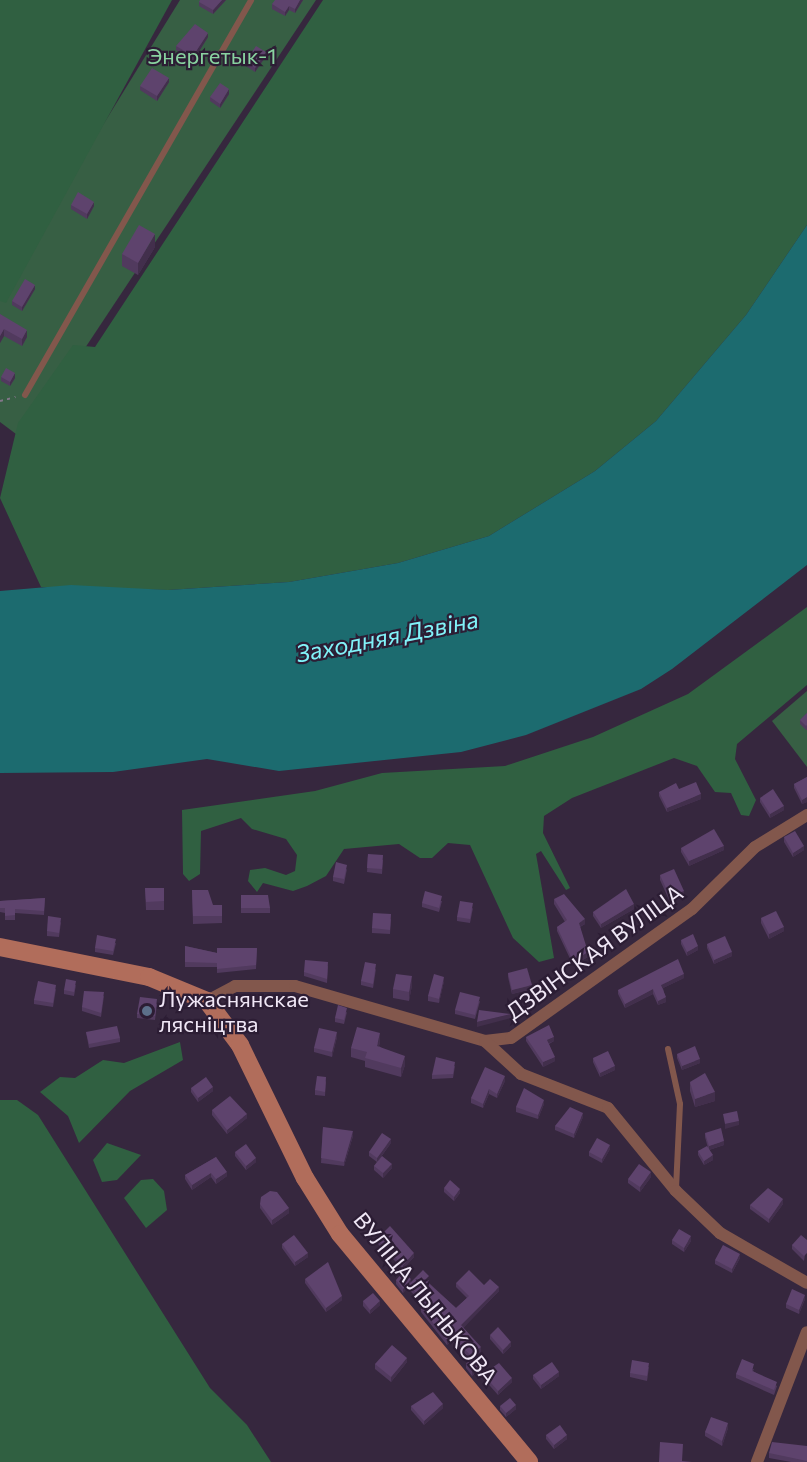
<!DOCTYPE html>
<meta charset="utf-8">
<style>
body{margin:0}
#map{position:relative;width:807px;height:1462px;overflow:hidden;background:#36273e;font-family:Commissioner,sans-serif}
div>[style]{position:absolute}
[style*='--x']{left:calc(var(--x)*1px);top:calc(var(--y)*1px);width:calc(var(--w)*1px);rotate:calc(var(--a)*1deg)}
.green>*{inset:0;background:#375f44}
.forest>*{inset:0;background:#306041}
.water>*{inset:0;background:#1c6b6f}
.path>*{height:2px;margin-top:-1px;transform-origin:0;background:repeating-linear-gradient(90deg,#827689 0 3px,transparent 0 7.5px)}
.lane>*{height:6px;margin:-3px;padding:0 3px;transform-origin:3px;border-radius:3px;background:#82574c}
.street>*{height:12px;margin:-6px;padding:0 6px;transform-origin:6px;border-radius:6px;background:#82574c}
.secondary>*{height:18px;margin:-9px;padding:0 9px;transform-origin:9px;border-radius:9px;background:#b16d5b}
.wall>*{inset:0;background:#513a5e}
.shaded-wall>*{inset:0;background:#422f4c}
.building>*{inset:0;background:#5e436d}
.dots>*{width:16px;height:16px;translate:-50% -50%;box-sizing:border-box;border:3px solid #2c1d34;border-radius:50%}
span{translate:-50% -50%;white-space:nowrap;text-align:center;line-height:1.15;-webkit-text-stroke:4.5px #2c1d34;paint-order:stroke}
.park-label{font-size:22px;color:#89d3a0}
.street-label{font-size:22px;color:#f0e7f6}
.poi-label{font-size:22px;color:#f0e7f6}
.left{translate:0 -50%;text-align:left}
.water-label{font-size:24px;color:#81f2f8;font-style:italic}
</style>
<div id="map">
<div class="green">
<div style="clip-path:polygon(180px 0,316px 0,24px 440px,0 422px,0 292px)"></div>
<div style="clip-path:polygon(807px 691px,807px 767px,772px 721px)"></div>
</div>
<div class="forest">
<div style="clip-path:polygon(0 0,172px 0,6px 303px,0 301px)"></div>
<div style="clip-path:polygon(323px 0,807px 0,807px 225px,746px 315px,656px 421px,595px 471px,489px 536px,398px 563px,289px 582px,168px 590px,41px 587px,0 498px,18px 423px,73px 345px,95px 347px)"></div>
<div style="clip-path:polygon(807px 607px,807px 685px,737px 744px,735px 759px,756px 800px,749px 816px,741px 815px,731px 793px,715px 792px,697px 766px,674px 758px,572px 798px,544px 816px,543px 833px,570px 888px,566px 890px,541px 851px,536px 854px,554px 958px,539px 962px,513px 938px,470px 845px,448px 843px,432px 858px,420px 858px,399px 844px,344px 849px,326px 876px,307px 886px,293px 891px,263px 883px,257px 892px,248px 881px,250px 870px,265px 868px,286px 875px,295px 871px,297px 855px,286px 839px,252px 829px,241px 818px,201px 831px,200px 874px,189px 881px,183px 874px,182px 810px,315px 791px,382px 773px,505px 766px,593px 737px,688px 694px)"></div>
<div style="clip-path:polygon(180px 1042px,183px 1060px,130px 1091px,79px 1143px,68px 1116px,40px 1092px,60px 1077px,75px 1078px,103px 1060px,124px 1063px)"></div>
<div style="clip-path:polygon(0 1100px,17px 1100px,38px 1115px,210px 1388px,247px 1425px,271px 1462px,0 1462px)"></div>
<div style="clip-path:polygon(107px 1143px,141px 1155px,117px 1180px,102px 1182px,93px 1160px)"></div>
<div style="clip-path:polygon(153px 1179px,164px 1191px,167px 1210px,146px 1228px,124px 1198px,141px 1180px)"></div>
</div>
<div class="water">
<div style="clip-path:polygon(807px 225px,807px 565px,672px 669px,641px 689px,526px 735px,461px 752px,279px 771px,207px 759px,113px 772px,0 773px,0 591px,71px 585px,168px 590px,289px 582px,398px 563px,489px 536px,595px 471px,656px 421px,746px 315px)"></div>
</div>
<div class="path">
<div style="--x:0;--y:401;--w:16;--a:-14"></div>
</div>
<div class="lane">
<div style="--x:25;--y:395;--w:455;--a:-60.2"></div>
<div style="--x:668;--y:1049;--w:56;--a:77.7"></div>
<div style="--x:680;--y:1104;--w:84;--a:92.7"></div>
</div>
<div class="street">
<div style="--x:207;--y:1001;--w:32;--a:-28"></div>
<div style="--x:235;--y:986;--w:60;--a:0"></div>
<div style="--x:295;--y:986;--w:198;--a:16.1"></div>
<div style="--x:485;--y:1041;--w:26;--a:-7"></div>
<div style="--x:511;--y:1038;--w:222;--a:-35.5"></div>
<div style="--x:692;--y:909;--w:88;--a:-44.5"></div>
<div style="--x:755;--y:847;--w:61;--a:-31.6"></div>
<div style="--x:485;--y:1041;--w:49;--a:42.5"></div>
<div style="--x:521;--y:1074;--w:93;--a:21.3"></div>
<div style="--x:608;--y:1108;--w:107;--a:50.7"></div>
<div style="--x:676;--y:1191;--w:61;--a:43.7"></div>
<div style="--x:720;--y:1233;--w:100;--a:29.9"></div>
<div style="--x:757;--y:1462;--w:139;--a:-69"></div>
</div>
<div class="secondary">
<div style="--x:0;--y:947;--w:152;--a:11.4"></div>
<div style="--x:149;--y:977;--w:63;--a:22.5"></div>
<div style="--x:207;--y:1001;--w:55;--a:53.1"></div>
<div style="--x:240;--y:1045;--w:148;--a:64"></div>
<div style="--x:305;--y:1178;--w:66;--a:58"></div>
<div style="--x:340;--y:1234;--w:296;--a:50.3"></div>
</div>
<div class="wall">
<div style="clip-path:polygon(226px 0,213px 14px,199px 6px,199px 2px)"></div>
<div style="clip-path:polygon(303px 0,295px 13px,289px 10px,285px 16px,272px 9px,272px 4px)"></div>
<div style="clip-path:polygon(208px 37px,193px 61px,176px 50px,176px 46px)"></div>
<div style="clip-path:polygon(266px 56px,255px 72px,246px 66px,246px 61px)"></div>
<div style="clip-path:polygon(169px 82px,157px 101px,140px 90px,140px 86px)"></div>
<div style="clip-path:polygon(229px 94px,220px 108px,210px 101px,210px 97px)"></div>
<div style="clip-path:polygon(71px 205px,94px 206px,87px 219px,71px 209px)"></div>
<div style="clip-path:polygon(155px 247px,138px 275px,122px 266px,122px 254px)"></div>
<div style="clip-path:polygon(35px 289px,22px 311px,12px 305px,12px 301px)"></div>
<div style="clip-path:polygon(0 314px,27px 337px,22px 346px,4px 336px,0 343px)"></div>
<div style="clip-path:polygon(1px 377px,15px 378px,10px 386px,1px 381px)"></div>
<div style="clip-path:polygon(807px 713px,807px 730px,806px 730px,800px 724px,800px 720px)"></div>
<div style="clip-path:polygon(807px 777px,807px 802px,802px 804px,794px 788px,794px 784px)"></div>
<div style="clip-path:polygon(679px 789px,701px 799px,667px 812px,659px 796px,659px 792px)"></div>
<div style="clip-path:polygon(760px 798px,784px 810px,770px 818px,760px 802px)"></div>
<div style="clip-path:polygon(784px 837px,804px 850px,793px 857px,784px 842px)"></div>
<div style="clip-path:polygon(681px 848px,724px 850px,689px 866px,681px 852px)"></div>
<div style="clip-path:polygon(368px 854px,383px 860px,382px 874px,367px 872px)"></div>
<div style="clip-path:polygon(347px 869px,344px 884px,333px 881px,333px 877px)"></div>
<div style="clip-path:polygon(660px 875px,684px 895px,670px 902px,660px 880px)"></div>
<div style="clip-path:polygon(145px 888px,164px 888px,164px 910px,146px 910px)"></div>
<div style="clip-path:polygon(192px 890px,213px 905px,222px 905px,222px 923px,193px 924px)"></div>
<div style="clip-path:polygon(241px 895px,270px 908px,270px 913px,241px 913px)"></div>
<div style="clip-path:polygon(45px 898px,44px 915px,15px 913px,15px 920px,5px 920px,5px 913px,0 912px,0 901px)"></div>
<div style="clip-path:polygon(554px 899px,585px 924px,580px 927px,588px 957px,573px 965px,557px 931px,557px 927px,565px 922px,554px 904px)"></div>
<div style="clip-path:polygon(442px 901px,439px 912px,422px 907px,422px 903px)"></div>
<div style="clip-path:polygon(473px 908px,470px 923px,457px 921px,457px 917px)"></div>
<div style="clip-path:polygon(634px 909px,601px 928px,593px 916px,593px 912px)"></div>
<div style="clip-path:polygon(761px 918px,784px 931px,769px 939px,761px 923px)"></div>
<div style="clip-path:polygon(391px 919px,390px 934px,372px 933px,372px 928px)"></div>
<div style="clip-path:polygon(61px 922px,59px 937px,47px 936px,47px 931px)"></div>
<div style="clip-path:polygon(681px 940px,698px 950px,687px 956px,681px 944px)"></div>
<div style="clip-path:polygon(116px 943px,113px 955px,95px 952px,95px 948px)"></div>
<div style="clip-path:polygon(707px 944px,732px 956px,714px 964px,707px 948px)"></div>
<div style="clip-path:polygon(185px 946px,217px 953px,257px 948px,256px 969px,217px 973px,217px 967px,185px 967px)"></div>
<div style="clip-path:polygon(328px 966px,327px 983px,304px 976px,304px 972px)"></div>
<div style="clip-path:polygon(376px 969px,373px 988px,361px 985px,361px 981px)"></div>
<div style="clip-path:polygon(508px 973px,532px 989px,512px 994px,508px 977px)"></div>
<div style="clip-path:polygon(684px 978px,663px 988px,666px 1002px,658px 1005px,653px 994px,625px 1008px,618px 994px,618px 990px)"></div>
<div style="clip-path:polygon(444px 981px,439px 1003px,428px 1001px,428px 996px)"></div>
<div style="clip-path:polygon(76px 985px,74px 996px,64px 994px,64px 990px)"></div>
<div style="clip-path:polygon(412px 985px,409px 1001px,393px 998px,393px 989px)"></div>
<div style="clip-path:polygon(56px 989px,53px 1007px,34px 1004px,34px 1000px)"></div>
<div style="clip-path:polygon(104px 996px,101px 1017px,82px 1011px,82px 1007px)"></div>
<div style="clip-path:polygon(480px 1001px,475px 1019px,455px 1014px,455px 1010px)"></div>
<div style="clip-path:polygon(157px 1004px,155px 1020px,137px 1018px,137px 1014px)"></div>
<div style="clip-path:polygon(347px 1012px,344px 1024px,335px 1022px,335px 1018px)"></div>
<div style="clip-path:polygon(86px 1032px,120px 1038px,120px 1042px,89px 1048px)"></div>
<div style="clip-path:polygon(337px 1037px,332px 1057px,314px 1052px,314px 1048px)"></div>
<div style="clip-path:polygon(526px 1037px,554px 1041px,549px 1044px,555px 1061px,543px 1067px,526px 1041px)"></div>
<div style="clip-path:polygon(380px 1042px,379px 1046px,405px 1065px,401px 1077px,365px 1067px,365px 1061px,351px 1057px,351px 1048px)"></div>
<div style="clip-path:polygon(677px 1054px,700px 1063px,682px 1070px,677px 1058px)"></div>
<div style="clip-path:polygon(593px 1058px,615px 1070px,600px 1077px,593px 1062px)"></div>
<div style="clip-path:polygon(455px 1066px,453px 1078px,432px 1079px,432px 1075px)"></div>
<div style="clip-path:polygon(326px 1081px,325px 1096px,315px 1095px,315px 1090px)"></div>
<div style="clip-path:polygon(505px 1081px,497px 1098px,489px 1094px,483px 1108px,471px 1103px,471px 1098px)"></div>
<div style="clip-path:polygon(690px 1082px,715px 1101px,695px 1107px,690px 1091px)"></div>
<div style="clip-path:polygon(191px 1088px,213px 1091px,198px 1102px,191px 1092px)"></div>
<div style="clip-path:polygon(544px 1104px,538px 1119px,516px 1112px,516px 1107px)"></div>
<div style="clip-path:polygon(212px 1110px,247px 1118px,227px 1134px,212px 1115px)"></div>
<div style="clip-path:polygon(583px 1117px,574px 1138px,555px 1130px,555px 1126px)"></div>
<div style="clip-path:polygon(323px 1127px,353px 1136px,344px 1166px,321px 1163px)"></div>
<div style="clip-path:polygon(705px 1133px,724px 1145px,709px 1150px,713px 1160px,704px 1165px,698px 1155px,698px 1151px,708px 1148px,705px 1137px)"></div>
<div style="clip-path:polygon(391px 1143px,378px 1161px,392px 1168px,383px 1178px,374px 1170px,374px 1166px,377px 1162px,369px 1156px,369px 1152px)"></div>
<div style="clip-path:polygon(610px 1149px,602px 1163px,589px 1156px,589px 1152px)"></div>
<div style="clip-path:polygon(235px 1152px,256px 1162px,246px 1170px,235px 1156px)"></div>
<div style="clip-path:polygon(216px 1157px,227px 1176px,216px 1184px,211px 1177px,192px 1190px,185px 1179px,185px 1175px)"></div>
<div style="clip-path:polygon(651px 1177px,640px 1192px,628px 1183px,628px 1179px)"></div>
<div style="clip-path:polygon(444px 1188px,460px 1193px,454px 1201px,444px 1192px)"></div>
<div style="clip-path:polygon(260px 1204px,289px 1213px,272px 1225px,260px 1208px)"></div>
<div style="clip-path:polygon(783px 1204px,769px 1223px,750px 1209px,750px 1205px)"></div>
<div style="clip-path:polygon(377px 1239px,414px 1257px,403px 1269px,377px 1243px)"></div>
<div style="clip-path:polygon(672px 1240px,691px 1241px,684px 1252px,672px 1244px)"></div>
<div style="clip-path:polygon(807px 1240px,804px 1261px,792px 1249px,792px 1245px)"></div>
<div style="clip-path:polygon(282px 1244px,308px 1257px,295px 1266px,282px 1248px)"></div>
<div style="clip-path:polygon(740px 1258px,732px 1273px,715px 1264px,715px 1260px)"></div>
<div style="clip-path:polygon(305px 1279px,342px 1300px,326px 1312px,305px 1283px)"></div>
<div style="clip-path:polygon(396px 1280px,411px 1282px,429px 1280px,428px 1282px,456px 1308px,467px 1298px,456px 1287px,456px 1283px,484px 1285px,499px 1291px,463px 1328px,481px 1351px,474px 1358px,482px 1368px,472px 1376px,466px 1368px,466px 1364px,471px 1360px,452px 1341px,447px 1345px,421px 1312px,421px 1307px,424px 1304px,408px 1289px,408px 1287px,403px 1293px,396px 1284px)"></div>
<div style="clip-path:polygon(805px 1299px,799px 1314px,786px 1308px,786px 1304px)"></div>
<div style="clip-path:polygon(363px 1301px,380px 1305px,370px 1314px,363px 1306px)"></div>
<div style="clip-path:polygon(490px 1335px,511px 1346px,503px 1354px,490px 1339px)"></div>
<div style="clip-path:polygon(407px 1362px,391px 1382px,375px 1369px,375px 1364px)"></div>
<div style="clip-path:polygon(649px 1367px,647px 1381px,630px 1377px,630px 1373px)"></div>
<div style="clip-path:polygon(754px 1369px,753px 1371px,777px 1386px,774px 1395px,736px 1378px,736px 1374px)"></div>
<div style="clip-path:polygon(483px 1374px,512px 1382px,498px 1395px,483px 1378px)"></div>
<div style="clip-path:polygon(533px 1375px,559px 1376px,541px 1389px,533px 1379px)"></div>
<div style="clip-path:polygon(411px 1406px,443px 1408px,424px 1425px,411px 1410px)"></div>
<div style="clip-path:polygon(500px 1406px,516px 1409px,506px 1417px,500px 1410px)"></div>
<div style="clip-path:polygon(728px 1428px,722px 1446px,705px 1436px,705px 1432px)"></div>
<div style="clip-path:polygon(546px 1435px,567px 1439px,554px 1449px,546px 1439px)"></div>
<div style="clip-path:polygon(807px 1446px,807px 1462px,791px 1462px,769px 1458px,769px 1453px)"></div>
</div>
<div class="shaded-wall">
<div style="clip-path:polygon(222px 0,226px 0,213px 14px,213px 10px)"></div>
<div style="clip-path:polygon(300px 0,303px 0,295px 13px,295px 9px)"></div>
<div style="clip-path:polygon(289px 6px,289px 10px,285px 16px,285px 12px)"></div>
<div style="clip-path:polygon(208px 33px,208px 37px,193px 61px,193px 56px)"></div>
<div style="clip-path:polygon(266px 52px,266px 56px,255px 72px,255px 68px)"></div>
<div style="clip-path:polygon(169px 78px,169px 82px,157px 101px,157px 96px)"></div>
<div style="clip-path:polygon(229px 89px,229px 94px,220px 108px,220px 104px)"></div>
<div style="clip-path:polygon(94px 202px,94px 206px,87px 219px,87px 214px)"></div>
<div style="clip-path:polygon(155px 234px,155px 247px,138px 275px,138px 263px)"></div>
<div style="clip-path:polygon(35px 285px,35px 289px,22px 311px,22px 307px)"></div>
<div style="clip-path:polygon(4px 329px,4px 336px,0 343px,0 336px)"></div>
<div style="clip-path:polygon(27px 330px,27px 337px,22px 346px,22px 339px)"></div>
<div style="clip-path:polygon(15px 373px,15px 378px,10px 386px,10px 382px)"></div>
<div style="clip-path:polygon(701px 794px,701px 799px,667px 812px,667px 808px)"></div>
<div style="clip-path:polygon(807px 797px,807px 802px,802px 804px,802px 800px)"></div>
<div style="clip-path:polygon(784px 806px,784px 810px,770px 818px,770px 814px)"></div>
<div style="clip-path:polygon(724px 846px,724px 850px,689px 866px,689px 861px)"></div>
<div style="clip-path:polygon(804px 846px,804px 850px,793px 857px,793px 853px)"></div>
<div style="clip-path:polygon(684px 891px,684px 895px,670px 902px,670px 897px)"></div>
<div style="clip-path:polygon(634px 904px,634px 909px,601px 928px,601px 924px)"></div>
<div style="clip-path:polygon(585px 919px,585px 924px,579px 927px,579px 923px)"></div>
<div style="clip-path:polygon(784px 927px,784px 931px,769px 939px,769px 934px)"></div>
<div style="clip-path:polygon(698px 946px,698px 950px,687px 956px,687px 952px)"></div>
<div style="clip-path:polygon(588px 952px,588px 957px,573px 965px,573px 961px)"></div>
<div style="clip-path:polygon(732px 952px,732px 956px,714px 964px,714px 960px)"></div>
<div style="clip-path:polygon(684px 974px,684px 978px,661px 989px,661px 985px)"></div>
<div style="clip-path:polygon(412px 976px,412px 985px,409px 1001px,409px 992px)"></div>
<div style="clip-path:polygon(444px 977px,444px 981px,439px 1003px,439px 999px)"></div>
<div style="clip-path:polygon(532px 985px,532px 989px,512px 994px,512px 990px)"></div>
<div style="clip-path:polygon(653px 989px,653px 994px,625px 1008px,625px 1004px)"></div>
<div style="clip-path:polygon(666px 997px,666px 1002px,658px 1005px,658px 1001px)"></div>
<div style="clip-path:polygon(511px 1014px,511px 1018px,477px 1027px,477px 1022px)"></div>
<div style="clip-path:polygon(337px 1032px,337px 1037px,332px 1057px,332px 1052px)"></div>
<div style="clip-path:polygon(380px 1033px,380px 1042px,377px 1055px,377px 1046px)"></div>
<div style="clip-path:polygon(554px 1037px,554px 1041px,547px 1044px,547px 1040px)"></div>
<div style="clip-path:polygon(405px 1056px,405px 1065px,401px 1077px,401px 1068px)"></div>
<div style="clip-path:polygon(555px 1057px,555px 1061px,543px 1067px,543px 1062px)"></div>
<div style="clip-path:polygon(700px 1059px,700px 1063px,682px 1070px,682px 1066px)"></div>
<div style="clip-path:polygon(615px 1066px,615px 1070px,600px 1077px,600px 1073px)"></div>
<div style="clip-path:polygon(505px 1076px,505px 1081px,497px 1098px,497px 1094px)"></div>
<div style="clip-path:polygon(213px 1087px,213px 1091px,198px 1102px,198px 1098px)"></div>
<div style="clip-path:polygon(489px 1089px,489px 1094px,483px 1108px,483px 1104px)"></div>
<div style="clip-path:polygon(715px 1092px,715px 1101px,695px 1107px,695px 1099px)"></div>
<div style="clip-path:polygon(544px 1100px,544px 1104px,538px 1119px,538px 1115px)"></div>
<div style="clip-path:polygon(583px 1113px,583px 1117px,574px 1138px,574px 1134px)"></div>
<div style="clip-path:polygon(247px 1114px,247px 1118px,227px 1134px,227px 1130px)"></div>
<div style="clip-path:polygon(739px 1121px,739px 1125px,725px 1129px,725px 1124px)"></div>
<div style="clip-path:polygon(353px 1131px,353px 1136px,344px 1166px,344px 1162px)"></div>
<div style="clip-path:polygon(391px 1139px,391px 1143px,377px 1162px,377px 1158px)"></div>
<div style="clip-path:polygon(724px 1141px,724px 1145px,709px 1150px,709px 1146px)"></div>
<div style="clip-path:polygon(610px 1145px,610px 1149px,602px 1163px,602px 1159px)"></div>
<div style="clip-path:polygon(713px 1155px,713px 1160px,704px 1165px,704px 1161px)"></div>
<div style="clip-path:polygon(256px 1158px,256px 1162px,246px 1170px,246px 1166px)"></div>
<div style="clip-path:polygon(392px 1164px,392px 1168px,383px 1178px,383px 1173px)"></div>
<div style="clip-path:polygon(227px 1172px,227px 1176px,216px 1184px,216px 1179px)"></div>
<div style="clip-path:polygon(651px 1172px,651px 1177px,640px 1192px,640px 1187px)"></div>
<div style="clip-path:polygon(211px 1173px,211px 1177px,192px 1190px,192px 1185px)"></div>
<div style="clip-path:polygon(460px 1189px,460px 1193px,454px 1201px,454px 1197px)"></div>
<div style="clip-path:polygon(783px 1199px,783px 1204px,769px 1223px,769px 1219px)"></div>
<div style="clip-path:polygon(289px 1208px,289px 1213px,272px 1225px,272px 1220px)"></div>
<div style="clip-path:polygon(691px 1236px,691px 1241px,684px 1252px,684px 1248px)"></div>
<div style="clip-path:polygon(308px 1253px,308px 1257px,295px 1266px,295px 1262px)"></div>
<div style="clip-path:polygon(414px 1253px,414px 1257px,403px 1269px,403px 1265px)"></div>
<div style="clip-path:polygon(740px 1254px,740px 1258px,732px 1273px,732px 1269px)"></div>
<div style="clip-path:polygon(411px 1279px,411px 1284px,408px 1285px,408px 1287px,403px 1293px,403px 1289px)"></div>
<div style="clip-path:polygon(499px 1287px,499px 1291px,461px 1330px,461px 1325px)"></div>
<div style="clip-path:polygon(805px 1295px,805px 1299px,799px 1314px,799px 1310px)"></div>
<div style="clip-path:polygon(342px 1296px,342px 1300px,326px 1312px,326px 1308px)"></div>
<div style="clip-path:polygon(380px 1301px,380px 1305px,370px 1314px,370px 1310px)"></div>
<div style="clip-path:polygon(452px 1336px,452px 1341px,447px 1345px,447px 1341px)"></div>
<div style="clip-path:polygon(511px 1342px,511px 1346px,503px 1354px,503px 1350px)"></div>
<div style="clip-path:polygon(481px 1347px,481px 1351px,471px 1360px,471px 1356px)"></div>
<div style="clip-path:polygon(407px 1358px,407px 1362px,391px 1382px,391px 1377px)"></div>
<div style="clip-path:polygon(482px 1364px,482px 1368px,472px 1376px,472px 1372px)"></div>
<div style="clip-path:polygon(559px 1372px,559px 1376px,541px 1389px,541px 1385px)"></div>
<div style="clip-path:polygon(512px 1378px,512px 1382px,498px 1395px,498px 1391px)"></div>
<div style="clip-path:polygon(443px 1404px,443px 1408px,424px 1425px,424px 1421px)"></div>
<div style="clip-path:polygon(516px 1405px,516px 1409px,506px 1417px,506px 1413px)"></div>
<div style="clip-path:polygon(728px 1423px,728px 1428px,722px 1446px,722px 1441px)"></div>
<div style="clip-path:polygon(567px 1435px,567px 1439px,554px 1449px,554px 1445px)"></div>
</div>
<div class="building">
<div style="clip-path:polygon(200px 0,222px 0,213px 10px,199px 2px)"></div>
<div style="clip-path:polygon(275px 0,300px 0,295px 9px,289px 6px,285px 12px,272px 4px)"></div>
<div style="clip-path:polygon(195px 24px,208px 33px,193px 56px,176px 46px)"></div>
<div style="clip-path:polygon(256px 46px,266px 52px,255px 68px,246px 61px)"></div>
<div style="clip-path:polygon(152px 68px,169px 78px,157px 96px,140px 86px)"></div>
<div style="clip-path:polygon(220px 83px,229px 89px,220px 104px,210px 97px)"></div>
<div style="clip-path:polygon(78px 192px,94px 202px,87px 214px,71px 205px)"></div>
<div style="clip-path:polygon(139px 225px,155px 234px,138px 263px,122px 254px)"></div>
<div style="clip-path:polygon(25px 279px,35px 285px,22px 307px,12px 301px)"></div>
<div style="clip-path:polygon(0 314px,27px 330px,22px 339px,4px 329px,0 336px)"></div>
<div style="clip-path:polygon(6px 368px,15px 373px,10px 382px,1px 377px)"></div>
<div style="clip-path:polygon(807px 713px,807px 725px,806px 726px,800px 720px)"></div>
<div style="clip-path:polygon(807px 777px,807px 797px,802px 800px,794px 784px)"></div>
<div style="clip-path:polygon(696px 782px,701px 794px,667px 808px,659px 792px,676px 783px,679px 789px)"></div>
<div style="clip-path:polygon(773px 789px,784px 806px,770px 814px,760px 798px)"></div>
<div style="clip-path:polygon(714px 829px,724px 846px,689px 861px,681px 848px)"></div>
<div style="clip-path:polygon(795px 831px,804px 846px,793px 853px,784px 837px)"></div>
<div style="clip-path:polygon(368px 854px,383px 855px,382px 869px,367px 868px)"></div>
<div style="clip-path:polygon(336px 862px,347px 865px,344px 879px,333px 877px)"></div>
<div style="clip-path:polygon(674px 869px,684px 891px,670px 897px,660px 875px)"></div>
<div style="clip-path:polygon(145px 888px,164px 888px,164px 901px,146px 902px)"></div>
<div style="clip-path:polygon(626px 889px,634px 904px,601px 924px,593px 912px)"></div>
<div style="clip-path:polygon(192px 890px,208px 890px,213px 905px,222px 905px,222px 916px,193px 916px)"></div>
<div style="clip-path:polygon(425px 891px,442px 896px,439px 908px,422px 903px)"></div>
<div style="clip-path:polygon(564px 894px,585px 919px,579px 923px,588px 952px,573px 961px,557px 927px,567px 920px,554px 899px)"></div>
<div style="clip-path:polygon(241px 895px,268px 895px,270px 908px,241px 908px)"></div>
<div style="clip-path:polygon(45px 898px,44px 911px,15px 909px,15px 915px,5px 916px,5px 908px,0 908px,0 901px)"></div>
<div style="clip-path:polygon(460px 901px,473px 903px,470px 919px,457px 917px)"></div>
<div style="clip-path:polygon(776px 911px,784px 927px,769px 934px,761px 918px)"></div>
<div style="clip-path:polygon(373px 913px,391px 914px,390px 930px,372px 928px)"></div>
<div style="clip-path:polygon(48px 916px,61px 918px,59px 933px,47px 931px)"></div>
<div style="clip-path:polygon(693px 934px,698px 946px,687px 952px,681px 940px)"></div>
<div style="clip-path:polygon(97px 935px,116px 939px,113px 951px,95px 948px)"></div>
<div style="clip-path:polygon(725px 936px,732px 952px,714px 960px,707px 944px)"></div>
<div style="clip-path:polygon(185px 946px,217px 953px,217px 948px,257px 948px,256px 965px,217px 969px,217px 963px,185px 962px)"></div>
<div style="clip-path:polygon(678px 959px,684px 974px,661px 985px,666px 997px,658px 1001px,653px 989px,625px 1004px,618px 990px)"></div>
<div style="clip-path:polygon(305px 960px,328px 962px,327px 979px,304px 972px)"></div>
<div style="clip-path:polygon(365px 962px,376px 964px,373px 984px,361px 981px)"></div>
<div style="clip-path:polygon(527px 968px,532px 985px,512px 990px,508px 973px)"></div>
<div style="clip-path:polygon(396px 974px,412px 976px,409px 992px,393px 989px)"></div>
<div style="clip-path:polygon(434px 974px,444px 977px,439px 999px,428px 996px)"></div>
<div style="clip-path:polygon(66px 979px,76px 981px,74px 992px,64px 990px)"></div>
<div style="clip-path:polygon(38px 981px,56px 985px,53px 1003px,34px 1000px)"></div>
<div style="clip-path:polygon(84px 991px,104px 992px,101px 1013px,82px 1007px)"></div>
<div style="clip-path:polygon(460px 992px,480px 997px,475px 1015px,455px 1010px)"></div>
<div style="clip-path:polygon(140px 997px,157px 999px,155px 1016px,137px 1014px)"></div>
<div style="clip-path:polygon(338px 1005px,347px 1008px,344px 1020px,335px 1018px)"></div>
<div style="clip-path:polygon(479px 1010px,511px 1014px,477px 1022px)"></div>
<div style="clip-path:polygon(549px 1025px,554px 1037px,547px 1040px,555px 1057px,543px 1062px,526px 1037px)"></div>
<div style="clip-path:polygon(117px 1026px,120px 1038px,89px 1044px,86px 1032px)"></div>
<div style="clip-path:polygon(357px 1027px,380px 1033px,377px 1046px,405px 1056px,401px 1068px,365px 1058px,367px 1052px,351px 1048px)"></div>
<div style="clip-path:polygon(319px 1028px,337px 1032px,332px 1052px,314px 1048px)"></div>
<div style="clip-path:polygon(695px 1046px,700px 1059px,682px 1066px,677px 1054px)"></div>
<div style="clip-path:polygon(608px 1051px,615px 1066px,600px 1073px,593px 1058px)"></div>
<div style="clip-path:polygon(436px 1057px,455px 1062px,453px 1074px,432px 1075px)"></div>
<div style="clip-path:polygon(485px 1067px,505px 1076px,497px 1094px,489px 1089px,483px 1104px,471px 1098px)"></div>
<div style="clip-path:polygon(705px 1073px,715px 1092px,695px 1099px,690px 1082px)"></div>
<div style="clip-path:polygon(317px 1076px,326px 1077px,325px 1092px,315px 1090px)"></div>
<div style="clip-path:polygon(206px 1077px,213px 1087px,198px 1098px,191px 1088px)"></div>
<div style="clip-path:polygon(524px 1088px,544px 1100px,538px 1115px,516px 1107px)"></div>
<div style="clip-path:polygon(230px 1096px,247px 1114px,227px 1130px,212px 1110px)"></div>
<div style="clip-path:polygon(570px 1107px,583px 1113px,574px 1134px,555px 1126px)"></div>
<div style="clip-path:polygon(737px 1111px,739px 1121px,725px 1124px,723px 1114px)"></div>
<div style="clip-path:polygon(323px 1127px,353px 1131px,344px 1162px,321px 1158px)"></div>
<div style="clip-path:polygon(721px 1128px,724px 1141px,709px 1146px,705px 1133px)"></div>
<div style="clip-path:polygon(382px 1133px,391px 1139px,377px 1158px,369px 1152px)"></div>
<div style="clip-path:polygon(597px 1138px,610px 1145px,602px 1159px,589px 1152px)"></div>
<div style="clip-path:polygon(246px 1144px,256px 1158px,246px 1166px,235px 1152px)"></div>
<div style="clip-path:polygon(707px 1146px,713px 1155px,704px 1161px,698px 1151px)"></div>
<div style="clip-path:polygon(382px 1156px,392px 1164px,383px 1173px,374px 1166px)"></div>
<div style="clip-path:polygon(216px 1157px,227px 1172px,216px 1179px,211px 1173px,192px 1185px,185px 1175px)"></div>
<div style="clip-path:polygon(639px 1164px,651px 1172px,640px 1187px,628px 1179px)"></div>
<div style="clip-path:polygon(450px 1180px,460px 1189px,454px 1197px,444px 1188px)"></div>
<div style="clip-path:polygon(768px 1188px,783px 1199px,769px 1219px,750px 1205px)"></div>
<div style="clip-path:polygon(270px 1191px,277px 1192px,289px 1208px,272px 1220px,260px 1204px,261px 1197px)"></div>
<div style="clip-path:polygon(390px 1226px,414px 1253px,403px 1265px,377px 1239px)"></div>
<div style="clip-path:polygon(679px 1229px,691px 1236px,684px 1248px,672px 1240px)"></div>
<div style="clip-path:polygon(294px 1235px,308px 1253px,295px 1262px,282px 1244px)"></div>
<div style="clip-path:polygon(801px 1235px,807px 1240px,807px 1253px,804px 1256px,792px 1245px)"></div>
<div style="clip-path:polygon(723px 1245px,740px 1254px,732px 1269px,715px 1260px)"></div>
<div style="clip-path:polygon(328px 1262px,342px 1296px,326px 1308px,305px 1279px)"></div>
<div style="clip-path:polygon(423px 1270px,429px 1276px,425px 1280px,456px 1308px,469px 1296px,456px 1283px,469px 1270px,484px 1285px,490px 1279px,499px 1287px,461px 1325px,481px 1347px,471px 1356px,452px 1336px,447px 1341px,421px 1307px,426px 1302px,408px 1285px)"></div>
<div style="clip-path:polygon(403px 1272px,411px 1279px,403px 1289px,396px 1280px)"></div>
<div style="clip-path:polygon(792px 1289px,805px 1295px,799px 1310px,786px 1304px)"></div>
<div style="clip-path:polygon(373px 1293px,380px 1301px,370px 1310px,363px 1301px)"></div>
<div style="clip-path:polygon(498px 1327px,511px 1342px,503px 1350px,490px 1335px)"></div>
<div style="clip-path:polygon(392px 1345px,407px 1358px,391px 1377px,375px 1364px)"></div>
<div style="clip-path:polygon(475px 1356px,482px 1364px,472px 1372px,466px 1364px)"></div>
<div style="clip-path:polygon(742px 1359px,754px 1364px,752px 1371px,777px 1382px,774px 1390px,736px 1374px)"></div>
<div style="clip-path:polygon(632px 1360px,649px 1363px,647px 1376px,630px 1373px)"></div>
<div style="clip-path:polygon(552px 1362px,559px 1372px,541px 1385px,533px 1375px)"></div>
<div style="clip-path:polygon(499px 1363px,512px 1378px,498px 1391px,483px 1374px)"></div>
<div style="clip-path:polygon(433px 1392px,443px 1404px,424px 1421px,411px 1406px)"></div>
<div style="clip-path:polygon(510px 1398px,516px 1405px,506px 1413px,500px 1406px)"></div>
<div style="clip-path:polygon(711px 1417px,728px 1423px,722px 1441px,705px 1432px)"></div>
<div style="clip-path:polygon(560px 1425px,567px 1435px,554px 1445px,546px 1435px)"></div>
<div style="clip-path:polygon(660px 1442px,683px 1444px,682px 1461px,692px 1462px,659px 1462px)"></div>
<div style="clip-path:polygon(772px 1442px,807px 1446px,807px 1461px,769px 1453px)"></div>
</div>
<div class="dots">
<div style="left:147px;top:1011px;background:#5c6f8a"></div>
</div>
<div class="park-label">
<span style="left:212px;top:56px">Энергетык-1</span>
</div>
<div class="street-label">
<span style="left:594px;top:952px;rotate:-36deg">ДЗВІНСКАЯ ВУЛІЦА</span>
<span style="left:426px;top:1298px;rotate:51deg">ВУЛІЦА ЛЫНЬКОВА</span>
</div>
<div class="poi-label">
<span class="left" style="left:159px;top:1011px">Лужаснянскае<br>лясніцтва</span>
</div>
<div class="water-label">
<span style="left:387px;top:636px;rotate:-11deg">Заходняя Дзвіна</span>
</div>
</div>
